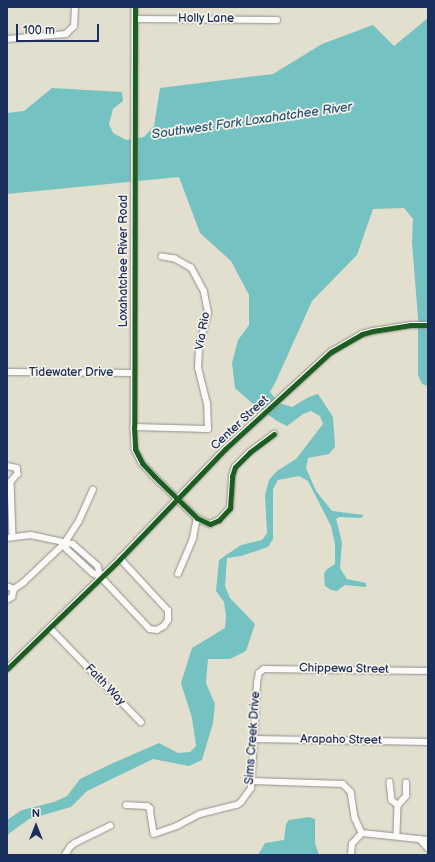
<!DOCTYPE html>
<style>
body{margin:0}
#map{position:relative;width:435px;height:862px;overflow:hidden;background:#e3dfce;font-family:"Balsamiq Sans",sans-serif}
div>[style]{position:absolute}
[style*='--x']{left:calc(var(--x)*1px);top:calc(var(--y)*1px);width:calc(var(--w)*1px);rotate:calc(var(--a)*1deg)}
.water>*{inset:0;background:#74c2c2}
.roads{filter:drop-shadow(0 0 1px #8f9090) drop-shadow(0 0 1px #8f9090)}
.minor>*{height:5.5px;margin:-2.75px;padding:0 2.75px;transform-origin:2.75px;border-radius:2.75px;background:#fbfaf8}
.cycleway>*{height:5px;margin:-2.5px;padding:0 2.5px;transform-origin:2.5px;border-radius:2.5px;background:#1b5e20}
span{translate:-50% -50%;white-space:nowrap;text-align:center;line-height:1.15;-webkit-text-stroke:3.5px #f7f3e8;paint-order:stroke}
.street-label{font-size:12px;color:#1b2f5e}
.water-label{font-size:13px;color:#28577a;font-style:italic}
.frame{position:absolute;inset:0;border:8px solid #1b2f5e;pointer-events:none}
.north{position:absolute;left:16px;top:806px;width:40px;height:40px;-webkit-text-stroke:3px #f7f3e8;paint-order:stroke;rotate:0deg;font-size:11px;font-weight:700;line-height:16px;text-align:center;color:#1b2f5e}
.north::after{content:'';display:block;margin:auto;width:14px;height:18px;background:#1b2f5e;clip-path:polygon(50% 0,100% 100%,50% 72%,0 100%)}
.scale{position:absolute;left:16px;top:24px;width:83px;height:18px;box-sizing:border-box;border:2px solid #1b2f5e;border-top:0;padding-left:5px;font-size:12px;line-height:14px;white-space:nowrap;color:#1b2f5e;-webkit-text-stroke:3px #f7f3e8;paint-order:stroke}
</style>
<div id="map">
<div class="water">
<div style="clip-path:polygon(428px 18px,428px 386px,422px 384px,418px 375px,418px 318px,412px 242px,413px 219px,404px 208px,373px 209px,357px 255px,312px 301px,276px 381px,270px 392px,279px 403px,292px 407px,309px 397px,318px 394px,333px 417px,335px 447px,329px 454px,308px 458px,306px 468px,316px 491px,332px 511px,364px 515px,361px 518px,339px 517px,336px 519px,342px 542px,340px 568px,347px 579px,366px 583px,366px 587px,345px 585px,337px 591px,331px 590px,325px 586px,324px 574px,327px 569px,335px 564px,335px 544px,331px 526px,308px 481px,299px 476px,278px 480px,273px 489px,273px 539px,268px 547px,241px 556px,227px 558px,225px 586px,230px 598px,255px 624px,246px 651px,230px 659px,208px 659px,206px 683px,215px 704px,213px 723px,202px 760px,189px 766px,153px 759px,87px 791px,71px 807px,29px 819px,7px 835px,7px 820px,22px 810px,54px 802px,67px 796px,80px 779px,111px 764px,159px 743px,178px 753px,190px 752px,196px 746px,192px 718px,181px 683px,192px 648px,225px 628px,226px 616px,224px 602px,216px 591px,219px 560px,241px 545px,262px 540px,267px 533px,265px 495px,269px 480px,277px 471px,296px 459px,323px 424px,320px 416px,311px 411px,303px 414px,287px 426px,277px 421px,253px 404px,235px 388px,232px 363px,238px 340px,249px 325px,249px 295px,231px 261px,200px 233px,179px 177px,7px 194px,7px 113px,24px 111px,52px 88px,122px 92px,123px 101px,113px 109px,109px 124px,113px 133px,126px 140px,144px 137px,154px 126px,160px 88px,273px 74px,322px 44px,373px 25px,394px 46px)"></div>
<div style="clip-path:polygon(309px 817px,315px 819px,315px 843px,319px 855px,258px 855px,265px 843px,284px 840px,286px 824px,289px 820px)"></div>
</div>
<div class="roads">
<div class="minor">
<div style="--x:135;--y:7;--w:420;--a:90.1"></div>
<div style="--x:134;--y:427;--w:22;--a:87"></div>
<div style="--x:135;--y:449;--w:16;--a:63"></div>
<div style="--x:142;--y:463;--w:18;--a:47"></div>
<div style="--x:154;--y:476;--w:60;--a:44.3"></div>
<div style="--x:197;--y:518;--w:14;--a:25"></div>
<div style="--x:210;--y:524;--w:10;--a:-24"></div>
<div style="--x:219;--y:520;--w:16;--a:-47"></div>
<div style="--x:230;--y:508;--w:32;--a:-86"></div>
<div style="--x:232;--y:476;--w:9;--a:-72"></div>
<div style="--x:235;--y:467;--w:21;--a:-45"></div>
<div style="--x:250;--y:452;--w:30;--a:-37"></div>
<div style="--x:135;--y:19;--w:142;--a:0.4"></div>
<div style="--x:7;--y:39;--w:59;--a:-4.8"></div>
<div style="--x:66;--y:34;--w:11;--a:-45"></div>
<div style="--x:74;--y:26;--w:19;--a:-87"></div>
<div style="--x:7;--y:372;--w:127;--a:0.5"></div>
<div style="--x:134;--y:427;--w:74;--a:1.5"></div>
<div style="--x:208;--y:429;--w:25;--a:-92"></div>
<div style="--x:207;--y:404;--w:37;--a:-104"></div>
<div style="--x:198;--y:368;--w:20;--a:-87"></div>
<div style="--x:199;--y:348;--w:36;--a:-76"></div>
<div style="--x:208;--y:313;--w:21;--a:-101"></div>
<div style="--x:204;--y:292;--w:27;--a:-118"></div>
<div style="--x:191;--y:268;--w:18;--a:-151"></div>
<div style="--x:175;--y:259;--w:13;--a:-171"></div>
<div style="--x:7;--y:466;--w:10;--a:11"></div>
<div style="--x:17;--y:468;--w:6;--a:81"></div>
<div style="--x:18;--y:474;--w:11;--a:131"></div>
<div style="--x:11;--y:482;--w:54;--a:87.9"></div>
<div style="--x:7;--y:538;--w:24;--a:-7"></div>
<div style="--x:31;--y:535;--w:43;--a:12.1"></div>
<div style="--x:73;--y:544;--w:33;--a:41"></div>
<div style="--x:98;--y:566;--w:11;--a:75"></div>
<div style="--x:64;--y:544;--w:6;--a:59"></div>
<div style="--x:67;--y:549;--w:35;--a:43"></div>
<div style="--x:93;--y:573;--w:9;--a:27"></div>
<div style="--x:101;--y:577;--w:71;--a:46.7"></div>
<div style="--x:150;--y:629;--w:7;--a:8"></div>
<div style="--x:157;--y:630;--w:8;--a:-30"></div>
<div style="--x:164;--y:626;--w:7;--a:-56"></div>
<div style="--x:168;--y:620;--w:9;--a:-90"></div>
<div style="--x:168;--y:611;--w:71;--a:-132.7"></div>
<div style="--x:178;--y:574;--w:39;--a:-67"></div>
<div style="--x:193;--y:538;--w:20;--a:-79"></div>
<div style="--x:7;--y:586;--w:8;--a:23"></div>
<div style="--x:14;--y:589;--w:11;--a:-34"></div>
<div style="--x:23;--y:583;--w:57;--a:-43.6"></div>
<div style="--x:64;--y:544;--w:27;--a:-57"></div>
<div style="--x:79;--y:521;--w:34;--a:-66"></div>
<div style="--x:7;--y:600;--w:6;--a:-31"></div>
<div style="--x:12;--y:597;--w:8;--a:-76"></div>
<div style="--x:50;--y:628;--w:131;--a:45.9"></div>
<div style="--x:7;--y:669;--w:158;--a:-44.2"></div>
<div style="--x:120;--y:559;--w:152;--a:-46.3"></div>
<div style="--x:225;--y:449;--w:144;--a:-42.5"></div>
<div style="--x:331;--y:352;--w:36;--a:-30"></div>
<div style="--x:362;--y:334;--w:11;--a:-15"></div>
<div style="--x:373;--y:331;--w:37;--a:-9"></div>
<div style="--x:410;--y:325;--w:18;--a:0"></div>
<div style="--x:255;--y:739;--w:173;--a:1"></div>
<div style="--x:252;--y:781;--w:91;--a:1.9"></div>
<div style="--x:343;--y:784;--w:11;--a:45"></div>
<div style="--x:351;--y:792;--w:26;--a:81"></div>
<div style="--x:355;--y:818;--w:17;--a:65"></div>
<div style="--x:390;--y:782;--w:18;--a:84"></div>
<div style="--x:392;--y:800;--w:8;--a:40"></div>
<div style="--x:398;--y:805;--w:31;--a:92"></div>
<div style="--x:126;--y:805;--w:21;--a:3"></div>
<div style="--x:147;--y:806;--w:4;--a:34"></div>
<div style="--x:150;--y:808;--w:26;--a:81"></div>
<div style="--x:154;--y:834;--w:24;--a:-19"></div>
<div style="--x:177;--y:826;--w:26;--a:-28"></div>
<div style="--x:200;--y:814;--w:38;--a:-14"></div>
<div style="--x:237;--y:805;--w:5;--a:-37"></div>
<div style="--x:241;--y:802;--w:17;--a:-54"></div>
<div style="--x:251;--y:788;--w:105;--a:-86.7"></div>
<div style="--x:257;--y:683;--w:10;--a:-79"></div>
<div style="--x:259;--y:673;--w:6;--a:-39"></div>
<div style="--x:264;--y:669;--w:164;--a:0.7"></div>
<div style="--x:398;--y:805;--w:12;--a:-48"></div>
<div style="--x:406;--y:796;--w:13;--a:-90"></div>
<div style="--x:362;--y:833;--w:66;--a:6.1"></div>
<div style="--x:420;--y:839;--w:12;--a:48"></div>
<div style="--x:65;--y:855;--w:9;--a:-58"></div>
<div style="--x:70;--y:847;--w:6;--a:-39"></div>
<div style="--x:75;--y:843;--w:39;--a:-26"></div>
<div style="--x:351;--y:855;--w:11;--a:-85"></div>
<div style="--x:352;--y:844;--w:15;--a:-48"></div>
</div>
</div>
<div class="cycleway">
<div style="--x:135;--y:7;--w:420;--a:90.1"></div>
<div style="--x:134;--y:427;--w:22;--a:87"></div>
<div style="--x:135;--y:449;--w:16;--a:63"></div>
<div style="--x:142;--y:463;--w:18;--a:47"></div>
<div style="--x:154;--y:476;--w:60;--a:44.3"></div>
<div style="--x:197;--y:518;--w:14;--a:25"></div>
<div style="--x:210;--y:524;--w:10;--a:-24"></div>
<div style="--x:219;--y:520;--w:16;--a:-47"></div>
<div style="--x:230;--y:508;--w:32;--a:-86"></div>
<div style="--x:232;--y:476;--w:9;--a:-72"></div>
<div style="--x:235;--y:467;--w:21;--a:-45"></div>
<div style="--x:250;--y:452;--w:30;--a:-37"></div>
<div style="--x:7;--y:669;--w:158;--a:-44.2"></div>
<div style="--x:120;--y:559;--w:152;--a:-46.3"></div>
<div style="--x:225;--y:449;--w:144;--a:-42.5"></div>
<div style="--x:331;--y:352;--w:36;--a:-30"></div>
<div style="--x:362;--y:334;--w:11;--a:-15"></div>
<div style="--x:373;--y:331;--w:37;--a:-9"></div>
<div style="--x:410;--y:325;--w:18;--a:0"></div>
</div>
<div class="street-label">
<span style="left:206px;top:19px">Holly Lane</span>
<span style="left:124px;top:261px;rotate:-90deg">Loxahatchee River Road</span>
<span style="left:203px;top:331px;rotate:-80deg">Via Rio</span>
<span style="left:71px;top:373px">Tidewater Drive</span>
<span style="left:240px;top:423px;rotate:-43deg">Center Street</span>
<span style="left:344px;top:669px;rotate:1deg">Chippewa Street</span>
<span style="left:105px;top:685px;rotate:46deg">Faith Way</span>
<span style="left:253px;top:738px;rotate:-86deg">Sims Creek Drive</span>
<span style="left:341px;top:740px;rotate:1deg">Arapaho Street</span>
</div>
<div class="water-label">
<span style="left:252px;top:121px;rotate:-8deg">Southwest Fork Loxahatchee River</span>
</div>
<div class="frame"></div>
<div class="north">N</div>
<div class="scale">100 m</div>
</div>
